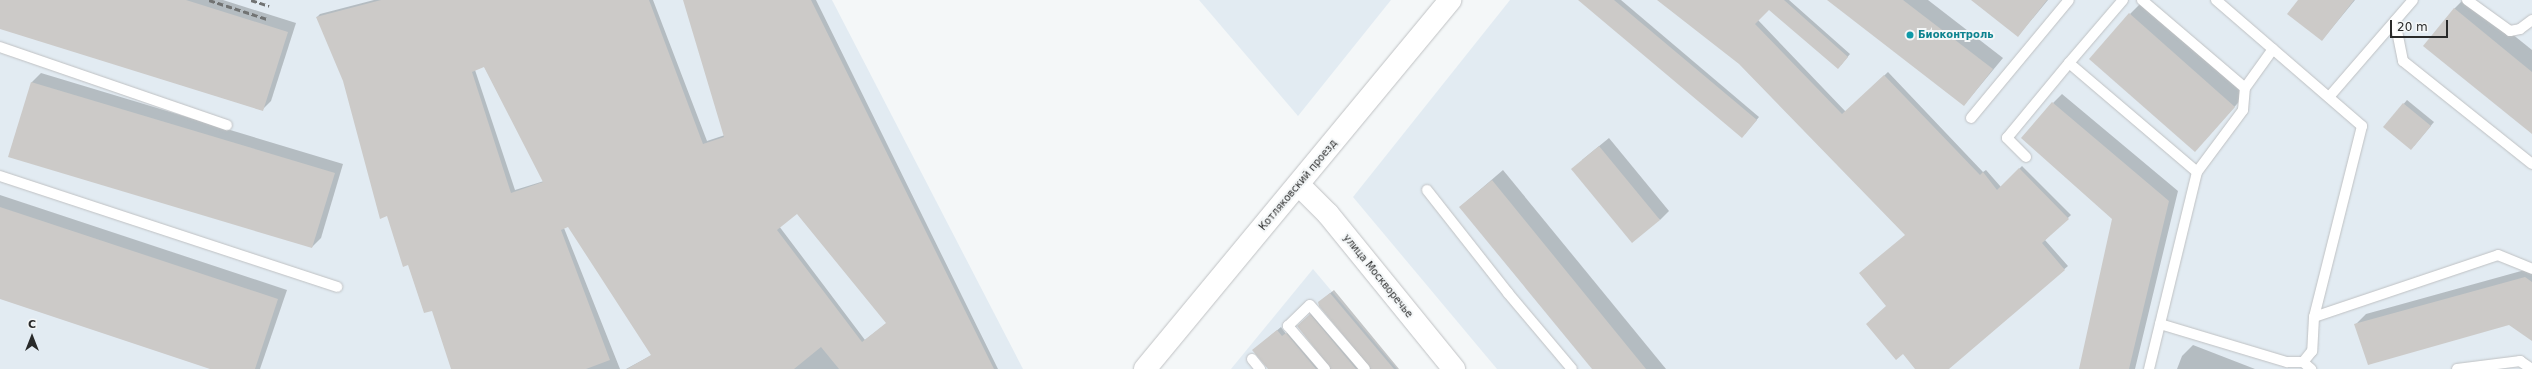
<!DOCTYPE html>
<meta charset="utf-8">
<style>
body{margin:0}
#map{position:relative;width:2532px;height:369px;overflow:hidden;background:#f4f7f8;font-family:"DejaVu Sans",sans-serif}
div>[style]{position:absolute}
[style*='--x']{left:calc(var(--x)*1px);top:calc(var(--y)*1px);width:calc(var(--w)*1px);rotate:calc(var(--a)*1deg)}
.built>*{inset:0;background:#e2ebf2}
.shadow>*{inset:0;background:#0003}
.building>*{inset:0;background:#cccac8}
.roads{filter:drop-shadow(0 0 1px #bfc1c3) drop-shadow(0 0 1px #bfc1c3)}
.service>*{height:10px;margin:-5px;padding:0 5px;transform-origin:5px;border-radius:5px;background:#fff}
.secondary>*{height:22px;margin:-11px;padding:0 11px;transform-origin:11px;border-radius:11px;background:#fff}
.rail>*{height:3px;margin-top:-1.5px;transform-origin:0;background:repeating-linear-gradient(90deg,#717373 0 6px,transparent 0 9px)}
.dots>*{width:11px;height:11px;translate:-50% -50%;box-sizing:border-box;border:2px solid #f4f7f8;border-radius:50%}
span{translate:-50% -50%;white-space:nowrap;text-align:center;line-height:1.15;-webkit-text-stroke:4px #f4f7f8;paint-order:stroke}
.culture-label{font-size:10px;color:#0d838f;font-weight:700}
.left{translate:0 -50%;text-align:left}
.street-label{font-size:10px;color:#292a2a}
.north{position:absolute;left:12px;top:317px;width:40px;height:40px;-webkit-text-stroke:3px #f4f7f8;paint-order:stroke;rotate:0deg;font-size:11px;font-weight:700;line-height:16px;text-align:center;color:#292a2a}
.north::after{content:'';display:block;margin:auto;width:14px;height:18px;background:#292a2a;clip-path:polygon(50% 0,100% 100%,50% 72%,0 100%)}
.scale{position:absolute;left:2390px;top:20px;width:58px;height:18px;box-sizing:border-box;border:2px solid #292a2a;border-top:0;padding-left:5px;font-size:12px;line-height:14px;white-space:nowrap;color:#292a2a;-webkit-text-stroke:3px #f4f7f8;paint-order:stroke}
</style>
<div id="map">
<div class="built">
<div style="clip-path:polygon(0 0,832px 0,1023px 369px,0 369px)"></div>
<div style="clip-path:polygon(1199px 0,1391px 0,1298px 116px)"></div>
<div style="clip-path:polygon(1510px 0,2532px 0,2532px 369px,1497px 369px,1353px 197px)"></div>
<div style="clip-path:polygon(1313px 269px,1397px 369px,1231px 369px)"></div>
</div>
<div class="shadow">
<div style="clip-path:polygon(0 0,223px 0,296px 23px,271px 101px,262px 110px,0 28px)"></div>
<div style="clip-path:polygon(evenodd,374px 0,653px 0,707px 141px,725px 135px,684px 0,816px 0,998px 369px,626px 369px,652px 355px,569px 225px,564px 228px,620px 369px,455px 369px,433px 309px,409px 264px,344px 81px,317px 17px,320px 14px,374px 0,484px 66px,544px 181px,515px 190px,475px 70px,484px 66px,374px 0,797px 213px,887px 323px,865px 340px,779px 226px,797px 213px)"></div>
<div style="clip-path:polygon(1580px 0,1621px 0,1759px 117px,1745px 134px)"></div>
<div style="clip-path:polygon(1658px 0,1789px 0,1850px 54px,1841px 65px,1769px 8px,1758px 20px,1846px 112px,1888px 72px,1983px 172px,1986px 170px,2001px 187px,2022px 166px,2071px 215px,2045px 240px,2068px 266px,1947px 369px,1916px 369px,1888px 306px,1906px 235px,1740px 63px)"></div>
<div style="clip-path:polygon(1829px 0,1928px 0,2003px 58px,1964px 105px)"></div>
<div style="clip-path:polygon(1972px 0,2048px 0,2018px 36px)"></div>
<div style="clip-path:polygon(2300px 0,2355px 0,2322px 40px)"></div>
<div style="clip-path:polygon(2463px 0,2470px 0,2532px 50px,2532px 133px,2454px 9px)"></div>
<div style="clip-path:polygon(2141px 3px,2245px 95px,2205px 140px,2130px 14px)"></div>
<div style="clip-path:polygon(41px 73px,343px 164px,321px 238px,312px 247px,9px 156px,32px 82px)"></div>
<div style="clip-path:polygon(2062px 94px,2178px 191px,2135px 369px,2080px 369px,2113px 219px,2053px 103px)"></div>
<div style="clip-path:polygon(2407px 100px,2434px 122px,2414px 146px,2384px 127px)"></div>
<div style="clip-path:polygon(1609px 138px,1669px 211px,1660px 220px,1582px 160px)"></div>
<div style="clip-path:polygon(1503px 170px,1666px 369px,1593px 369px,1460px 207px)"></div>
<div style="clip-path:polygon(0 195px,287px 290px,260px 369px,213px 369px,0 298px)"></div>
<div style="clip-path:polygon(2532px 268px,2532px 340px,2509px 324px,2355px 325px,2366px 314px)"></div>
<div style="clip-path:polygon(1334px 290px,1399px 369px,1370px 369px,1371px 364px,1323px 299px)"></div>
<div style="clip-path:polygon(1313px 312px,1362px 369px,1330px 369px,1331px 364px,1298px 326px)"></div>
<div style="clip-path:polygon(1281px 327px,1286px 334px,1289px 331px,1322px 369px,1269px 369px,1257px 347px)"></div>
<div style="clip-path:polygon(2193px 345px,2255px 369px,2177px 369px,2182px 356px)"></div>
</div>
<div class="building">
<div style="clip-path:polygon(0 0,186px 0,288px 32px,263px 111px,0 29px)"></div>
<div style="clip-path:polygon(evenodd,381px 0,649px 0,703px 144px,724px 137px,683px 0,811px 0,994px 369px,839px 369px,821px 347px,794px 369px,627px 369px,651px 355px,568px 227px,561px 230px,610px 360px,586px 369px,451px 369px,432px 311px,424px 313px,408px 265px,403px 267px,387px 216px,380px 219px,343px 81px,316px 17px,381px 0,484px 67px,543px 182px,511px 193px,472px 72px,484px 67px,381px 0,797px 214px,886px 323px,862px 342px,777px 230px,797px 214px)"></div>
<div style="clip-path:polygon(1578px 0,1614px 0,1757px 120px,1742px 138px)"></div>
<div style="clip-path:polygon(1657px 0,1784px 0,1848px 57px,1838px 69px,1769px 10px,1755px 24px,1842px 114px,1884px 75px,1980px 175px,1983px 172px,1997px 190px,2019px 168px,2069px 219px,2042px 243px,2065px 270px,1949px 369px,1915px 369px,1903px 354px,1896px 360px,1866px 324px,1886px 306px,1859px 273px,1905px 235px,1739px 64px)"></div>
<div style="clip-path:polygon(1827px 0,1903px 0,1993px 69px,1964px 106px)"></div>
<div style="clip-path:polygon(1971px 0,2047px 0,2018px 37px)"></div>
<div style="clip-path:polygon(2298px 0,2354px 0,2322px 41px,2287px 14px)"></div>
<div style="clip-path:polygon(2454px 8px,2532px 72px,2532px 134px,2423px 46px)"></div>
<div style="clip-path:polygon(2129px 13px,2235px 107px,2195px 152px,2089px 59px)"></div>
<div style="clip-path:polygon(31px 82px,335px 173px,312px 248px,8px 157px)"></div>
<div style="clip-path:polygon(2052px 102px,2169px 201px,2129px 369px,2079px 369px,2112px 219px,2021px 138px)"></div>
<div style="clip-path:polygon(2403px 103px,2431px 126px,2411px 150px,2383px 127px)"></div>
<div style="clip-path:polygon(1599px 146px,1660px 220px,1632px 243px,1571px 169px)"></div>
<div style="clip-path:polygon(1492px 180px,1646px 369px,1592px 369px,1459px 207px)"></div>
<div style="clip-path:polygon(0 207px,278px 299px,255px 369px,210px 369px,0 299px)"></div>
<div style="clip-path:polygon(2525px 277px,2532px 282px,2532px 341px,2509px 325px,2368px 365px,2354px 324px)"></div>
<div style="clip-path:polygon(1330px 293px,1394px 369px,1371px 369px,1319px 306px,1318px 302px)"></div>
<div style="clip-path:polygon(1310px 314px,1356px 369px,1331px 369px,1297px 326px)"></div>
<div style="clip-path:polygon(1277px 330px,1282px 336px,1286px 333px,1316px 369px,1268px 369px,1252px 350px)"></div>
</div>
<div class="roads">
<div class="service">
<div style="--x:2123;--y:0;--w:83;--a:130.6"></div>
<div style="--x:2069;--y:63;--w:168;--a:40.4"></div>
<div style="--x:2142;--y:0;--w:135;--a:40.5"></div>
<div style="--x:2216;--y:0;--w:193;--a:40.8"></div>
<div style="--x:2362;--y:126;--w:197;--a:104.1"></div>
<div style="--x:2314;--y:317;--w:34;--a:93"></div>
<div style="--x:2312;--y:351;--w:14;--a:129"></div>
<div style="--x:2303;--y:362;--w:11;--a:41"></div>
<div style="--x:2467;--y:0;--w:53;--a:35.8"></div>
<div style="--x:2510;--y:31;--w:10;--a:-11"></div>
<div style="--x:2520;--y:29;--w:15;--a:-37"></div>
<div style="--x:2395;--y:21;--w:41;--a:78.7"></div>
<div style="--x:2403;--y:61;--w:165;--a:38.6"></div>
<div style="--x:0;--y:47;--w:240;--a:19"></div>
<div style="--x:2329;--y:97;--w:128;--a:-49.1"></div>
<div style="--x:1971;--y:118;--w:153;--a:-50.3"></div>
<div style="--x:2026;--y:157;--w:27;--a:-135"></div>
<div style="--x:2007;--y:138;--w:97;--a:-50.4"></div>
<div style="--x:0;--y:176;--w:355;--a:18.2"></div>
<div style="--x:1427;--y:190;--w:131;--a:51.8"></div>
<div style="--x:1508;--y:293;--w:99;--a:49.9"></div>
<div style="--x:2314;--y:317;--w:194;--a:-18.6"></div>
<div style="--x:2498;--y:255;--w:37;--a:22"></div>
<div style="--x:2160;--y:324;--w:133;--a:16.7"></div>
<div style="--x:2287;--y:362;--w:16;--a:0"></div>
<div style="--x:1252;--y:359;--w:13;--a:51"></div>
<div style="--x:1325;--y:369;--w:57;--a:-130.7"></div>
<div style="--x:1288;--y:326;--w:30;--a:-44"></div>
<div style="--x:1310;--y:305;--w:84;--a:49.3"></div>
<div style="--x:2149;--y:369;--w:203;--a:-76.3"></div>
<div style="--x:2197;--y:172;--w:77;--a:-53.4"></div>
<div style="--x:2243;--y:110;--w:22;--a:-85"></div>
<div style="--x:2245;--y:88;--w:48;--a:-54.3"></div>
<div style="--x:2457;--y:369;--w:64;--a:-7.2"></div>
<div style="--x:2520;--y:361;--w:14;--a:34"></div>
</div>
<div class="secondary">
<div style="--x:1299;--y:185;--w:41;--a:45"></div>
<div style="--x:1328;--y:214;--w:200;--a:50.9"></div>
<div style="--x:1145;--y:369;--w:479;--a:-50.4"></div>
</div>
</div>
<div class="rail">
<div style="--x:209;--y:0;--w:61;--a:18.1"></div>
<div style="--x:251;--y:0;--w:19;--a:18"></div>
</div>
<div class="dots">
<div style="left:1910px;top:35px;background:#0f9aa8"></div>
</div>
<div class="culture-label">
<span class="left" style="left:1918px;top:35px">Биоконтроль</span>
</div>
<div class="street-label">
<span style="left:1298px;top:185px;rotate:-50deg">Котляковский проезд</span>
<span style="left:1378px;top:276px;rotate:51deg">улица Москворечье</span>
</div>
<div class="north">С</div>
<div class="scale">20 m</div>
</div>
